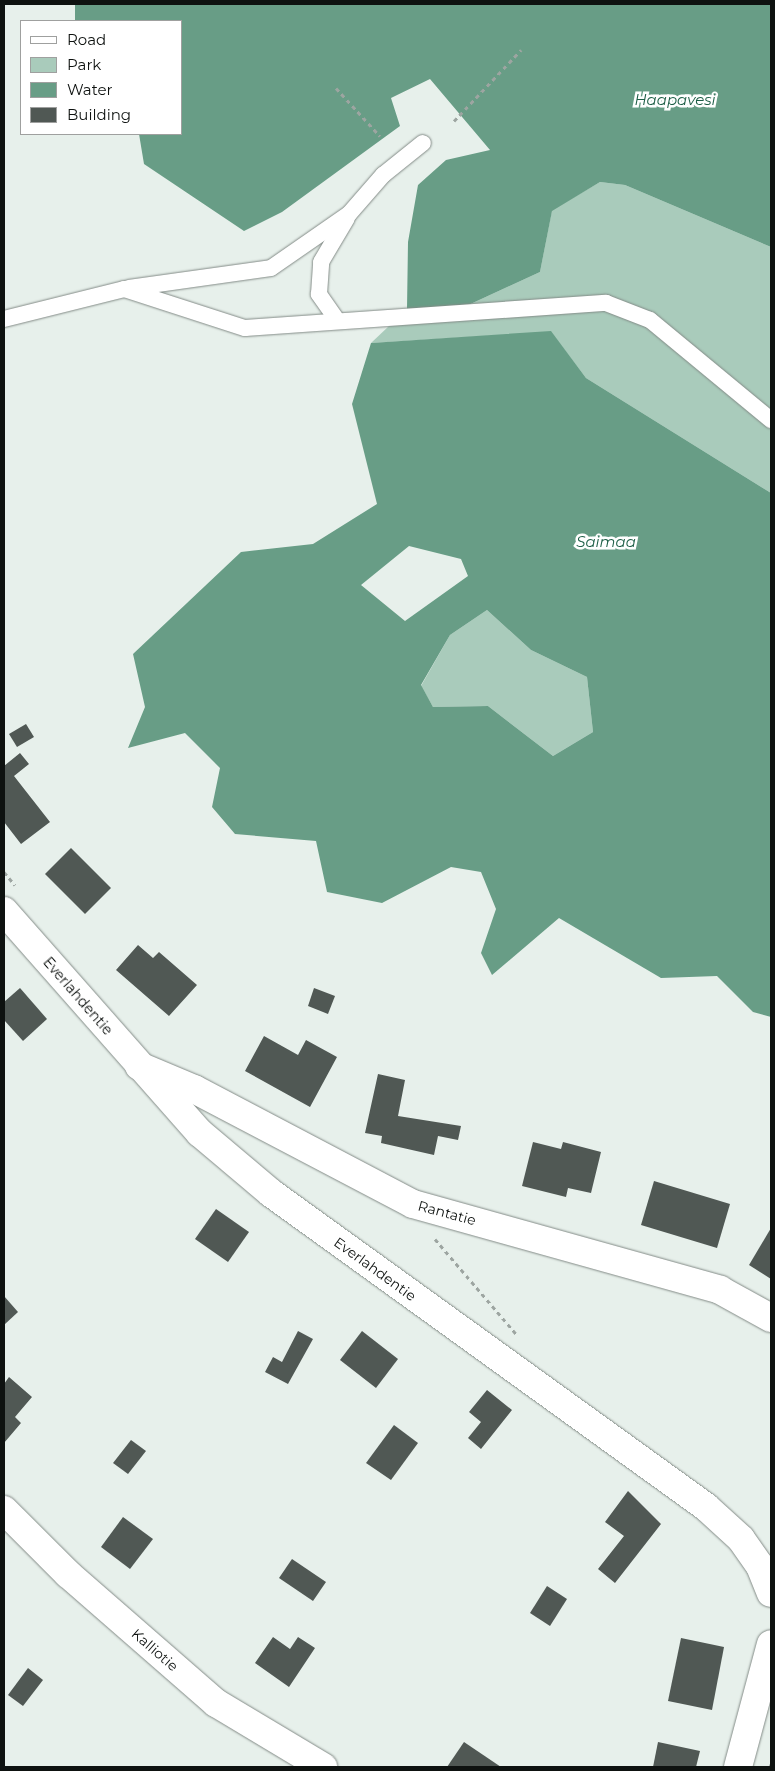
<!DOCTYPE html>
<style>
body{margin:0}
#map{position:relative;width:775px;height:1771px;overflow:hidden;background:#e7f0eb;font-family:Montserrat,sans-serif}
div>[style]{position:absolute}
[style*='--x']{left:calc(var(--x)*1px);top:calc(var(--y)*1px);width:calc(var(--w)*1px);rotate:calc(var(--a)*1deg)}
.green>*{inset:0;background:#a9cbbb}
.water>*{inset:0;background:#689d86}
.building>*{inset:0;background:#505854}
.path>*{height:3px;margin-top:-1.5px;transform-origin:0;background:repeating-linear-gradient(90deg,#9da5a1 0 4px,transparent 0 8px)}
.roads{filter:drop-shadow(0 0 1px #838b87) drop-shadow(0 0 1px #838b87)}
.lane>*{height:16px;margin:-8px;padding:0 8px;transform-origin:8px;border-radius:8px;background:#fff}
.street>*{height:28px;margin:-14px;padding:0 14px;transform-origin:14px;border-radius:14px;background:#fff}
.secondary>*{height:28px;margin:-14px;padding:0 14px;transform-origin:14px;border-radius:14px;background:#fff}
span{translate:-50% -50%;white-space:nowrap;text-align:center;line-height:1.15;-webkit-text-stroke:5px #fff;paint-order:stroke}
.street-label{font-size:14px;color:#0e1210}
.water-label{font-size:15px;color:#1e5f47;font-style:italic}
.frame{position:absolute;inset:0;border:5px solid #0e1210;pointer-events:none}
.legend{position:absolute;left:20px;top:20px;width:162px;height:115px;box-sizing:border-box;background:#fff;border:1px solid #9fa09f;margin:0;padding:6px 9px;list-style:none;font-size:15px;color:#0e1210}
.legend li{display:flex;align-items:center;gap:10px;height:25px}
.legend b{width:25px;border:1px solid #9fa09f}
</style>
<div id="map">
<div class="green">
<div style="clip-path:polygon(600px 182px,625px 185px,771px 247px,771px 493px,586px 378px,551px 332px,371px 343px,407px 309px,464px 307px,540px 272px,552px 210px)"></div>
<div style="clip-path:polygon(487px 610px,531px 650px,587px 677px,593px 732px,553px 756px,488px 706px,433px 707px,421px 686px,450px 635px)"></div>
</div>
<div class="water">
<div style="clip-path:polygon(75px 4px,771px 4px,771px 247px,625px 185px,600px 182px,552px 211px,540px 272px,464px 307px,407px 309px,408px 242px,418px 185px,446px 160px,490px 150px,430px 79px,391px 98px,400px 126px,282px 212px,244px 231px,144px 164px,139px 134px,181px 134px,181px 21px,75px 21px)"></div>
<div style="clip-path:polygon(evenodd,551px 331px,586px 378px,771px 493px,771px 1017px,753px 1012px,717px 976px,661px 978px,559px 918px,492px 975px,481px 953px,496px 909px,481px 872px,451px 867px,382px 903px,327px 892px,316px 841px,235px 834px,212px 807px,220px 768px,185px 733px,128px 748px,145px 707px,133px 654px,241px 552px,313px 544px,377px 504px,352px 404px,371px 343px,551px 331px,409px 546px,461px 559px,468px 576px,405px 621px,361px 585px,409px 546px,551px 331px,487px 610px,531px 650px,587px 677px,593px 732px,553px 756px,488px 706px,433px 707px,421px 685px,450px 635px,487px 610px)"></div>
</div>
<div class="building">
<div style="clip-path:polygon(26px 724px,34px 737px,17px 747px,9px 734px)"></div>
<div style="clip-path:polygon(20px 753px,29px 764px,14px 776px,50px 822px,21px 844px,4px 822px,4px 766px)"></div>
<div style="clip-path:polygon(71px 848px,111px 888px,85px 914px,45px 874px)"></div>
<div style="clip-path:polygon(138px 945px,153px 958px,159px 952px,197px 985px,169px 1016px,116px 970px)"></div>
<div style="clip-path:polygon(20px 988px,47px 1019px,23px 1041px,4px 1020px,4px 1002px)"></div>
<div style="clip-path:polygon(314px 988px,335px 996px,328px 1014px,308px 1006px)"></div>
<div style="clip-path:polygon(264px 1036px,298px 1055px,306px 1040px,337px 1057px,310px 1107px,245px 1071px)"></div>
<div style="clip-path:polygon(378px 1074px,405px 1080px,398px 1116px,461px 1126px,458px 1140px,438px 1136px,434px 1155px,381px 1143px,382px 1136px,365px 1133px)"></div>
<div style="clip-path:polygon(533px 1142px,561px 1149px,563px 1142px,601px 1152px,591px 1193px,568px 1188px,566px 1197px,522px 1186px)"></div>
<div style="clip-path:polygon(654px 1181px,730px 1204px,717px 1248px,641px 1225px)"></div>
<div style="clip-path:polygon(216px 1209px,249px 1232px,228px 1262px,195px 1239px)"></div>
<div style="clip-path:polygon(771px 1228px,771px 1279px,749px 1265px)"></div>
<div style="clip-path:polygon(4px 1296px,18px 1312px,4px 1325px)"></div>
<div style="clip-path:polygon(298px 1331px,313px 1339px,288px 1384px,265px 1372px,273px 1357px,282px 1362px)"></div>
<div style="clip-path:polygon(362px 1331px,398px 1359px,376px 1388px,340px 1360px)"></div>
<div style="clip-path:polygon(9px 1377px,32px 1397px,15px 1417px,21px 1423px,4px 1443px,4px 1384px)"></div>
<div style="clip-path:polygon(487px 1390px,512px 1410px,481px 1449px,468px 1438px,481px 1422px,469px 1412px)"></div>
<div style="clip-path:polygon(394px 1425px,418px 1443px,391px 1480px,366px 1463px)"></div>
<div style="clip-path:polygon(131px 1440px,146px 1451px,128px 1474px,113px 1463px)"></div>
<div style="clip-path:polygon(628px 1491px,661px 1524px,615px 1583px,598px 1569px,624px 1536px,605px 1522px)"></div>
<div style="clip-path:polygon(123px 1517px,153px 1539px,130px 1569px,101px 1547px)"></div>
<div style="clip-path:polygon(292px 1559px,326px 1582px,313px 1601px,279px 1578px)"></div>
<div style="clip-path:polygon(547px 1586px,567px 1599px,550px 1626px,530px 1613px)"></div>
<div style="clip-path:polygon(273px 1637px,290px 1649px,298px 1637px,315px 1648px,289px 1687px,255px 1663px)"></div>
<div style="clip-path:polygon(681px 1638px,724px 1647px,712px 1710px,668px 1701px)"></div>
<div style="clip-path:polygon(28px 1668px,43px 1680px,23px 1706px,8px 1695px)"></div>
<div style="clip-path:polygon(464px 1742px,501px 1767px,447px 1767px)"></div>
<div style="clip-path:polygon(658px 1742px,700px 1751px,696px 1767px,653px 1767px)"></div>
</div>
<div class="path">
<div style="--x:336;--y:88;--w:65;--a:47.5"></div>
<div style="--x:454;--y:121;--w:98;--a:-46.7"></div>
<div style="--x:4;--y:872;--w:17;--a:50"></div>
<div style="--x:435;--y:1239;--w:126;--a:49.5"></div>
<div style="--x:770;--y:1767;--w:3;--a:-72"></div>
</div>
<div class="roads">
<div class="lane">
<div style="--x:129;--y:288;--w:143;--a:-8"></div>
<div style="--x:271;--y:268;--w:95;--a:-34.7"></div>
<div style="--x:349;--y:214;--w:52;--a:-48.9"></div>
<div style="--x:383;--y:175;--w:51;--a:-38.7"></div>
<div style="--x:4;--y:319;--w:124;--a:-14"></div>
<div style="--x:124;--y:289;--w:127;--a:17.9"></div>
<div style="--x:245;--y:328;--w:362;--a:-4"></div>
<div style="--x:606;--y:303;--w:47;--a:21.1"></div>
<div style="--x:650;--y:320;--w:157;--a:39.6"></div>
<div style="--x:337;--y:320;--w:32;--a:-125"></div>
<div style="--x:319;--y:294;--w:32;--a:-86"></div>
<div style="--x:321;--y:262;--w:51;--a:-59.4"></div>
</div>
<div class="street">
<div style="--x:139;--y:1066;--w:60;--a:22.7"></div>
<div style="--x:194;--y:1089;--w:247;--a:27.7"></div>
<div style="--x:413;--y:1204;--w:319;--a:15.6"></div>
<div style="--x:720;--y:1290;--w:58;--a:28.8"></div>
<div style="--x:4;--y:1510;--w:91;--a:45"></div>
<div style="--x:68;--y:1574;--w:196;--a:41.1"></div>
<div style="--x:216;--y:1703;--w:125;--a:30.9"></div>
</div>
<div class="secondary">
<div style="--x:4;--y:911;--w:296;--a:48.6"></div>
<div style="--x:200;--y:1133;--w:93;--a:40.2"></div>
<div style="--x:271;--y:1193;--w:536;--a:35.82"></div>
<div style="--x:706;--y:1507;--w:47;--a:42.4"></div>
<div style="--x:741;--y:1539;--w:33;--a:55"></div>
<div style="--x:760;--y:1566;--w:29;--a:68"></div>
<div style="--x:738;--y:1767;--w:127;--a:-75"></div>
</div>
</div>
<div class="street-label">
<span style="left:78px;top:996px;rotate:49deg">Everlahdentie</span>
<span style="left:447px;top:1213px;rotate:15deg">Rantatie</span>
<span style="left:375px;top:1269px;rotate:36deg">Everlahdentie</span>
<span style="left:155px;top:1650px;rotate:41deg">Kalliotie</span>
</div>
<div class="water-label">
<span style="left:675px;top:100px">Haapavesi</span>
<span style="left:606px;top:542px">Saimaa</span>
</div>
<div class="frame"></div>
<ul class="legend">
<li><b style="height:6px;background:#fff"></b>Road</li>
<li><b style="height:14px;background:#a9cbbb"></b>Park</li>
<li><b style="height:14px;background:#689d86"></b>Water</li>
<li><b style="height:14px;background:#505854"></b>Building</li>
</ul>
</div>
